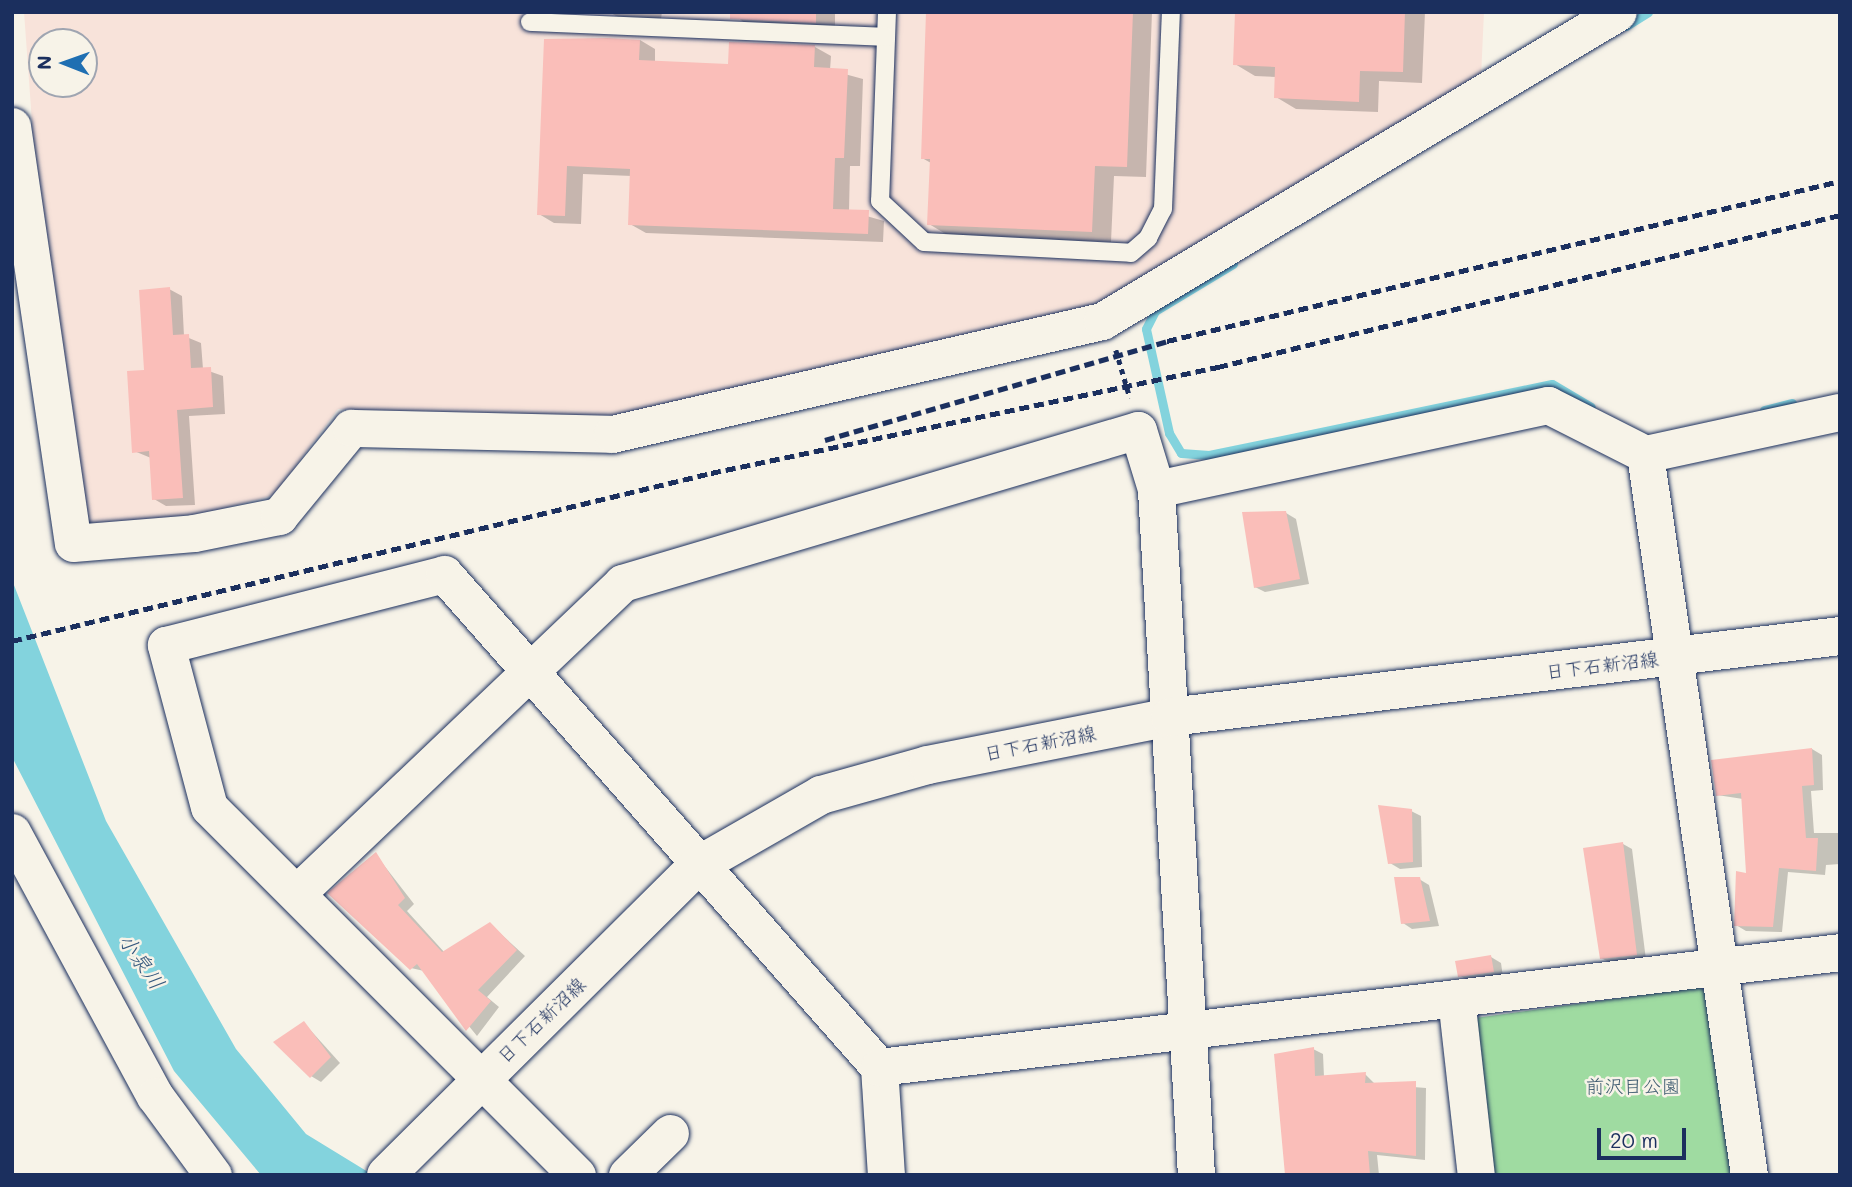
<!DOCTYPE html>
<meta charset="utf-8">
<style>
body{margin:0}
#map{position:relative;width:1852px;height:1187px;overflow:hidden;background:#f7f3e8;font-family:Mali,"Klee One",sans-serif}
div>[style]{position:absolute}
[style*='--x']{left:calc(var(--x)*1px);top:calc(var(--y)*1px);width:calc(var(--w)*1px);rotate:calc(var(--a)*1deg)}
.built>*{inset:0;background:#f8e3da}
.green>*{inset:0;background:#9fdba1}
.water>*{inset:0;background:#83d3dd}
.shadow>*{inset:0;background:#0003}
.stream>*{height:9px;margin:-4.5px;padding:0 4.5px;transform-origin:4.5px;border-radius:4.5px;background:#83d3dd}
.building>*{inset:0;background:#fabeb9}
.path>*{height:4.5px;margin-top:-2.25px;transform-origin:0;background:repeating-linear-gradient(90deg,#1b2f5e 0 5px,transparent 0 10px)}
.roads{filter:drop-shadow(0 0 2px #1b2f5e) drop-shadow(0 0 2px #1b2f5e)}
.lane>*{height:18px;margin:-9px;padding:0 9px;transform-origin:9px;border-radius:9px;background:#f7f3e8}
.street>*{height:37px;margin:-18.5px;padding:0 18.5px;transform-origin:18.5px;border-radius:18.5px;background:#f7f3e8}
.secondary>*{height:38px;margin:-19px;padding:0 19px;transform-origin:19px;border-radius:19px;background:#f7f3e8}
.rail>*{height:5px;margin-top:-2.5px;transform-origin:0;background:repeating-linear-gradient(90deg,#1b2f5e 0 10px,transparent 0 15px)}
span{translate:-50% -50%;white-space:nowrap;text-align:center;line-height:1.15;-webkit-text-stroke:5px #f7f3e8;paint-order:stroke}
.street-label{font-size:19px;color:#1b2f5e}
.park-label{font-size:19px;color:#3c5a6f}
.water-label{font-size:21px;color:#35587e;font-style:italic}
.frame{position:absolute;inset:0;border:14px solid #1b2f5e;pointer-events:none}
.north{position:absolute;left:28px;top:28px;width:70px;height:70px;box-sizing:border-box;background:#f7f3e8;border:2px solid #9fa5b1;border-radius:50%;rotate:271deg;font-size:19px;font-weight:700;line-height:28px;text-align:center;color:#1b2f5e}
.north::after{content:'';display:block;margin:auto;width:24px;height:32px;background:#1f6fb2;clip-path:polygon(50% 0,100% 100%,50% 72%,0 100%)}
.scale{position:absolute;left:1597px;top:1128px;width:89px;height:32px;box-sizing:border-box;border:4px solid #1b2f5e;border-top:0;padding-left:9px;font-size:21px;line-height:24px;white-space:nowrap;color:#1b2f5e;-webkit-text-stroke:5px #f7f3e8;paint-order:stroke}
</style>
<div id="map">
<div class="built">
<div style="clip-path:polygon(evenodd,24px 12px,1484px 12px,1481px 77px,1086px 310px,611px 417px,563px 423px,338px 409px,274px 495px,181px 520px,86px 524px,39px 218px,24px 12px,42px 42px,84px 42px,84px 84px,42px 84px,42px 42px)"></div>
</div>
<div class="green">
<div style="clip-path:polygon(1700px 987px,1710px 995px,1736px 1175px,1487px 1175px,1475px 1018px)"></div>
</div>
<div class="water">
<div style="clip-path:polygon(12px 580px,106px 821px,236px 1049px,306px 1134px,373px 1175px,261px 1175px,174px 1071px,12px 757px)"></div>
</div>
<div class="shadow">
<div style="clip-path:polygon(662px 12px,660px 25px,630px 24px,611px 13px)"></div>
<div style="clip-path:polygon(732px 12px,835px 12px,835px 33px,751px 29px)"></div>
<div style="clip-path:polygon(928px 12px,1152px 12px,1146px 177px,1114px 176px,1111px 242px,949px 236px,929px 224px,931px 163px,922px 158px)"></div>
<div style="clip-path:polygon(1237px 12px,1425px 12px,1422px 83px,1379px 81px,1378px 112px,1296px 109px,1276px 97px,1277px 77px,1255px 76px,1235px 64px)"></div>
<div style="clip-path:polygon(640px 40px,655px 49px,655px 62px,729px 65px,815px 47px,831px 56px,830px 70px,863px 79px,860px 166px,850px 166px,849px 211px,884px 221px,883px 242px,646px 233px,630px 224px,632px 176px,583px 174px,581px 224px,554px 223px,539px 214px,546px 41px)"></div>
<div style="clip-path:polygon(169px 289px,182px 296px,184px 336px,201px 343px,203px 369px,223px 376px,225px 414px,189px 416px,195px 505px,166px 506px,154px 499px,151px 458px,134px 451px,146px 372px)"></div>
<div style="clip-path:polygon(1286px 513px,1296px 519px,1309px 584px,1265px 592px,1255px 587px)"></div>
<div style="clip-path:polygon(1812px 749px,1822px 755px,1823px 790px,1811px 791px,1814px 833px,1840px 833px,1840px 864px,1826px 865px,1825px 875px,1788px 872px,1782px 932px,1746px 931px,1736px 925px,1748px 875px,1743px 799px,1717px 795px)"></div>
<div style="clip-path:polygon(1411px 811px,1421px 816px,1422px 867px,1400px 869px,1390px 863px)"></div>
<div style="clip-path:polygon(1623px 844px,1632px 849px,1646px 960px,1611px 963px,1601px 958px)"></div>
<div style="clip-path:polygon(376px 855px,414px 904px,407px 911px,445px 953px,490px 924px,525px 956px,487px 997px,499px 1007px,477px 1036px,424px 971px,411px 968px)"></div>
<div style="clip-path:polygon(1419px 879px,1429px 885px,1439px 926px,1412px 929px,1403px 923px)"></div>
<div style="clip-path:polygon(1491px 957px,1501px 963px,1503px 977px,1469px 981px,1459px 975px)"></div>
<div style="clip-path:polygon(304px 1023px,340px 1063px,321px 1082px,311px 1076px)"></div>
<div style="clip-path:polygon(1313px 1049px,1323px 1054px,1324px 1077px,1365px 1074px,1375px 1084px,1426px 1088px,1425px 1160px,1377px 1155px,1379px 1175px,1287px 1175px)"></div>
</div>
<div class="stream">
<div style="--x:1626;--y:26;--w:26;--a:-32"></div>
<div style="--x:1233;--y:264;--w:91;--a:148.9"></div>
<div style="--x:1155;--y:311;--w:20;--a:117"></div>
<div style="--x:1146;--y:329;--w:107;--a:77.5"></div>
<div style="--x:1169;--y:433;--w:23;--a:59"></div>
<div style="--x:1181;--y:453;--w:28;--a:4"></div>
<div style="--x:1209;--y:455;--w:350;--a:-11.7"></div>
<div style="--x:1552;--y:384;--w:45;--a:30.5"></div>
<div style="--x:1764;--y:410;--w:29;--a:-14"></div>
</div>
<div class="building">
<div style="clip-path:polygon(730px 12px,816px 12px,816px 23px,730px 19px)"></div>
<div style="clip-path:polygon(926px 12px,1133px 12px,1127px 167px,1095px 166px,1092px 232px,927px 225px,930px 159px,921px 159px)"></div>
<div style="clip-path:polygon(1235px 12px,1405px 12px,1403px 72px,1360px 71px,1359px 102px,1274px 98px,1275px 67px,1233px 65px)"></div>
<div style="clip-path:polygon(607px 38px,640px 40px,639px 60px,728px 64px,729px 42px,815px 45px,814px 67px,848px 69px,844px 158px,835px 158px,833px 209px,869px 210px,868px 234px,628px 225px,630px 169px,567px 166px,565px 216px,537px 215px,544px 39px)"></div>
<div style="clip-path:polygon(170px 287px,173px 335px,189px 334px,191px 368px,211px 367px,213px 407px,177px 410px,183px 498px,152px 500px,149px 451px,132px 453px,127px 371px,144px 370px,139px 290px)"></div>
<div style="clip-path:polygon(1286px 511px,1300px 579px,1254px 588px,1242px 512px)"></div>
<div style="clip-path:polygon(1812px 748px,1814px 785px,1802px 786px,1806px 838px,1818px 838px,1816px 871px,1779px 868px,1773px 927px,1734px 926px,1736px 871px,1746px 873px,1741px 793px,1716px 796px,1711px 760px)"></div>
<div style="clip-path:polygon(1378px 805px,1412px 809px,1413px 862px,1388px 864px)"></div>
<div style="clip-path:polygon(1623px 842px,1637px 955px,1600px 959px,1583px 848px)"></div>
<div style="clip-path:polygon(376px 852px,405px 898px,398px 905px,442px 952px,490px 922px,517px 950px,478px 990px,491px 1001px,466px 1031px,417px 964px,410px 970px,327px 893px)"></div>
<div style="clip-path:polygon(1394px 877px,1420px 877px,1430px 921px,1401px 924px)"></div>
<div style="clip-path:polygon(1491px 955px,1494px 972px,1458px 977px,1455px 961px)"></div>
<div style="clip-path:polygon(304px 1021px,331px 1057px,310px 1078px,273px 1042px)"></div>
<div style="clip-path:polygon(1314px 1047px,1315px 1076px,1366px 1072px,1365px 1083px,1416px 1081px,1416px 1156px,1368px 1151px,1370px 1175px,1285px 1175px,1274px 1054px)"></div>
</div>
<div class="path">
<div style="--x:1116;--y:350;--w:50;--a:73.7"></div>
</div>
<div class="roads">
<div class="lane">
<div style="--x:887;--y:12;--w:189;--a:92.1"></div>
<div style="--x:880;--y:201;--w:60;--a:43"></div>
<div style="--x:924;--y:242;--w:207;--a:3"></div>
<div style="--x:1131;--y:253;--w:23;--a:-41"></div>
<div style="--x:1148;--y:238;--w:33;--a:-63"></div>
<div style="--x:1163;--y:209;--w:197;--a:-87.7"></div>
<div style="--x:530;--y:22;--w:356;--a:2.4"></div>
</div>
<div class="street">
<div style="--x:12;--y:126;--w:421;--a:81.7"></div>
<div style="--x:73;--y:543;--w:121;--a:-4.7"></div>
<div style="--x:194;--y:533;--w:87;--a:-11.3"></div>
<div style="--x:279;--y:516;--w:114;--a:-50.7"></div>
<div style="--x:351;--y:428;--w:261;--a:1.3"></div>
<div style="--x:612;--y:434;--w:503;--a:-12.99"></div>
<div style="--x:1102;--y:321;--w:601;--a:-30.91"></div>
<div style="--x:1645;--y:454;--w:728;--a:81.79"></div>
<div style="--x:12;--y:832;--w:300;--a:61.6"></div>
<div style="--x:155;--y:1096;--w:98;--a:53.7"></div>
<div style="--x:298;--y:892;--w:448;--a:-43.6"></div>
<div style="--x:622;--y:583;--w:538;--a:-16.52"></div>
<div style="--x:1138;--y:430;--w:62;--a:73"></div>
<div style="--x:1456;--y:998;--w:178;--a:83.6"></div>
<div style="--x:879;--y:1067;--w:108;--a:86.3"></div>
<div style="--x:577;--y:1175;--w:520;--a:-135"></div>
<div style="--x:209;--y:807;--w:168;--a:-104.9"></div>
<div style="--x:166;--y:645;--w:287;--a:-14.3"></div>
<div style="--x:444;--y:574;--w:657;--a:48.58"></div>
<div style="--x:879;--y:1067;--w:968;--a:-6.82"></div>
<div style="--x:627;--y:1175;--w:60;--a:-44.3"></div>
<div style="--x:1196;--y:1175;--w:687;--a:-93.34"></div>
<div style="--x:1156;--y:489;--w:401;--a:-12.1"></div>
<div style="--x:1548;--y:405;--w:109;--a:26.8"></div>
<div style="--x:1645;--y:454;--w:199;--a:-12.2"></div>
</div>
<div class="secondary">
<div style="--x:386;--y:1175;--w:438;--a:-44.8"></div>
<div style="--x:697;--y:866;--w:143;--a:-29.8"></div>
<div style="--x:821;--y:795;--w:111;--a:-15.7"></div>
<div style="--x:928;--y:765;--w:247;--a:-11.2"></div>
<div style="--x:1170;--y:717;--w:675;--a:-6.89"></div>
</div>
</div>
<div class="rail">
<div style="--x:825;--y:440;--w:356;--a:-16.1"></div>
<div style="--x:1167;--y:341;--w:692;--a:-13.37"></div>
<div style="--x:12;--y:641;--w:719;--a:-13.51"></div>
<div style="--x:711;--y:473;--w:518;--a:-11.81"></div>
<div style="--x:1218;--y:367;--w:640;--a:-13.73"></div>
</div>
<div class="street-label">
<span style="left:1602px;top:665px;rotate:-7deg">日下石新沼線</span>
<span style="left:1040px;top:743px;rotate:-11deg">日下石新沼線</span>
<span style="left:541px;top:1020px;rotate:-44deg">日下石新沼線</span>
</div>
<div class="park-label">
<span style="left:1633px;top:1086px">前沢目公園</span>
</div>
<div class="water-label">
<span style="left:142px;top:961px;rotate:55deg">小泉川</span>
</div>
<div class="frame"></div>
<div class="north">N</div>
<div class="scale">20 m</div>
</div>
